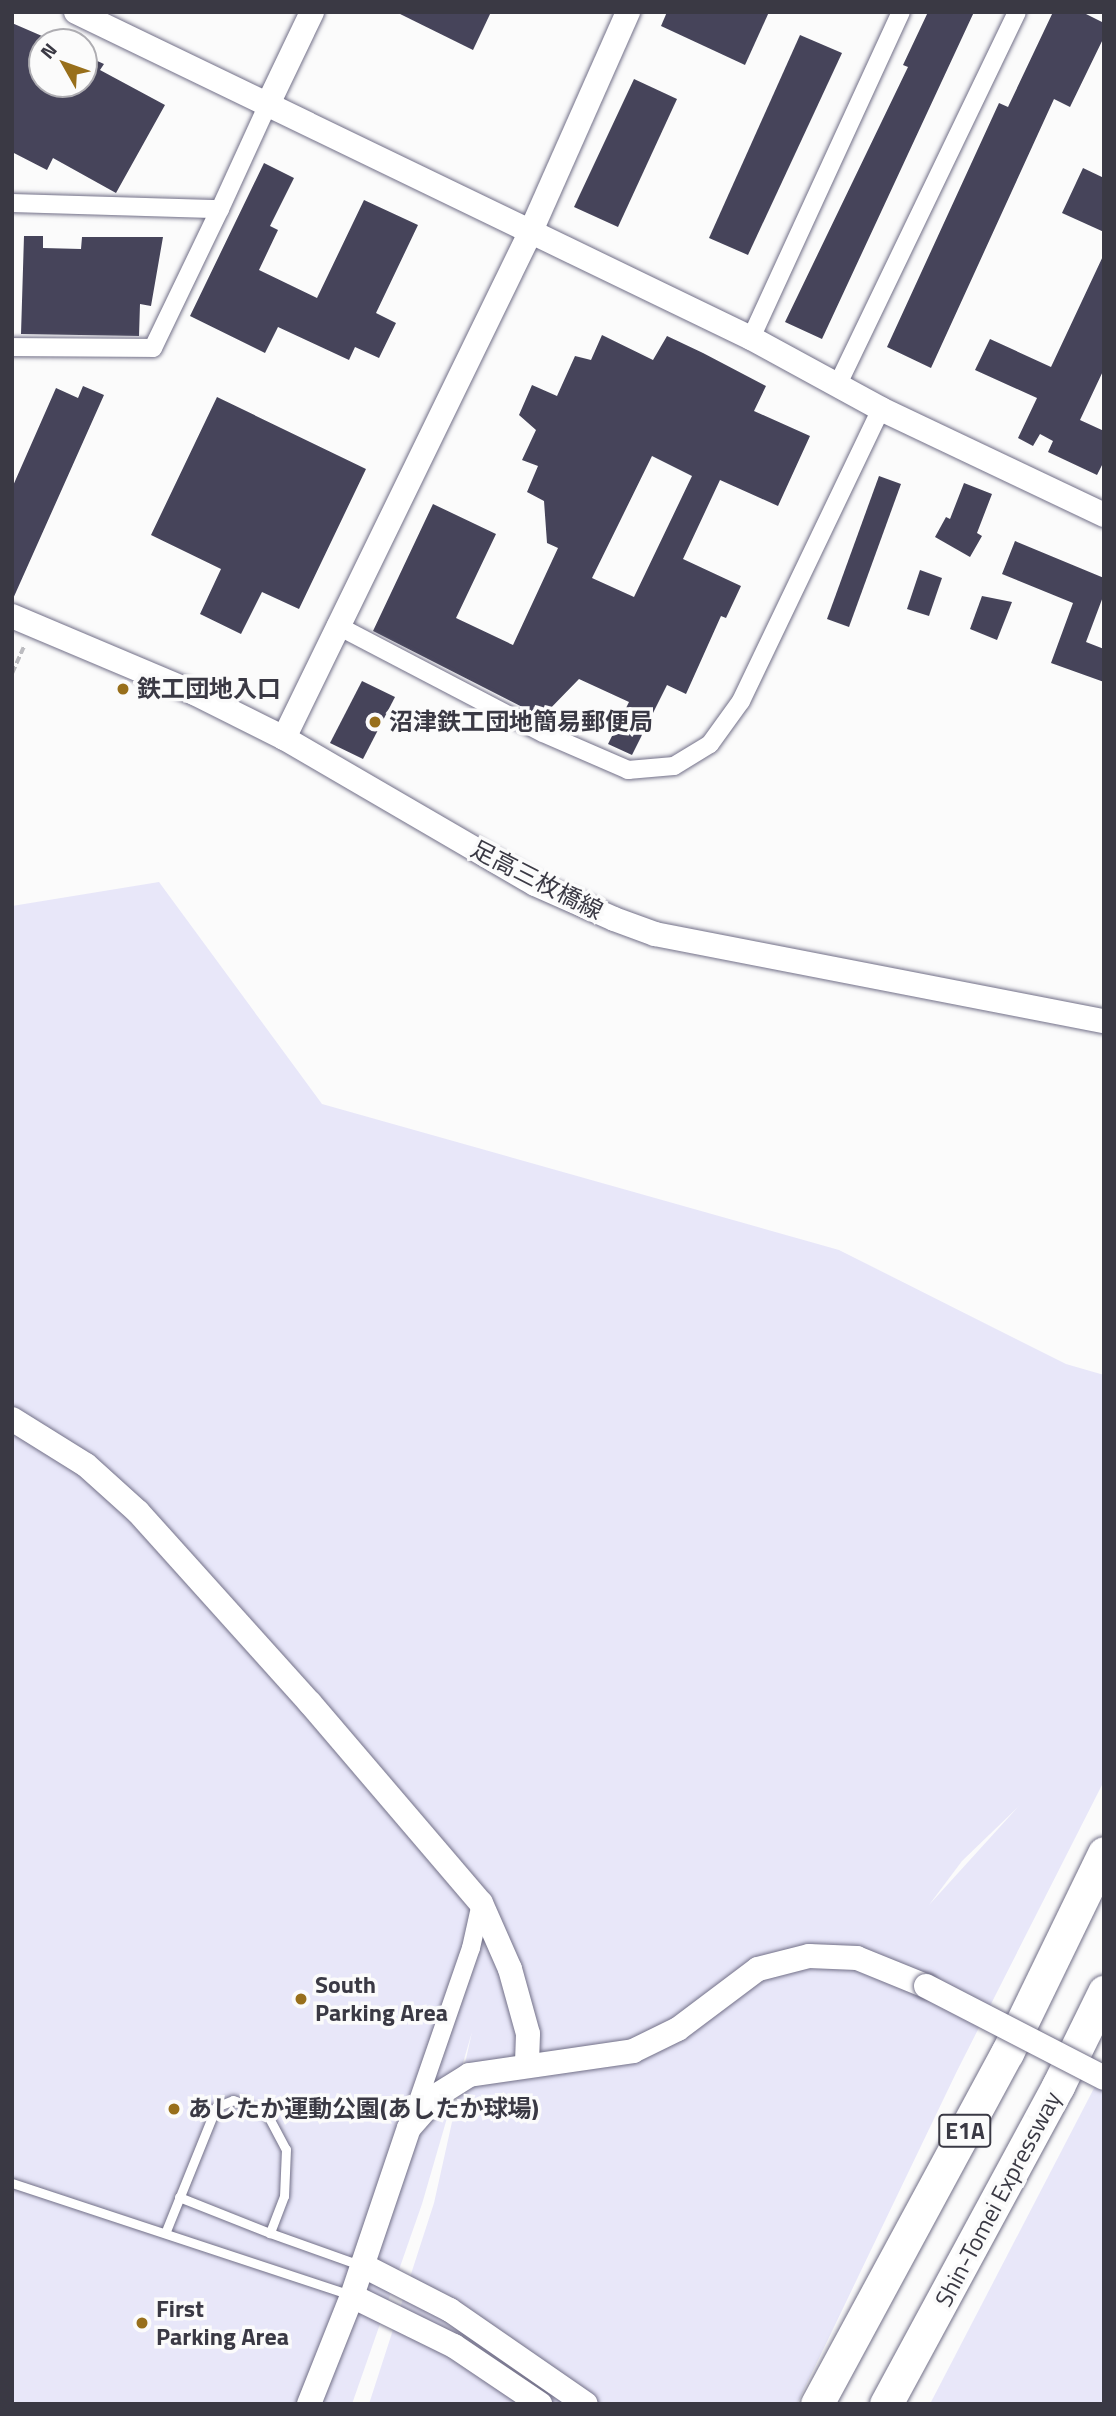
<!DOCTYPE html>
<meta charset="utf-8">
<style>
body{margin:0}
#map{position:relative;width:1116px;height:2416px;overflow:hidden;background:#fbfbfb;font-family:"Titillium Web","Noto Sans JP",sans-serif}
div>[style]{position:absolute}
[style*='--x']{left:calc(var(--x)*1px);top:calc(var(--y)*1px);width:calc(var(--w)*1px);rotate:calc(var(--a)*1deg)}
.green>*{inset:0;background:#e8e7f9}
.building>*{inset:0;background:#46445a}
.path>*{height:3.5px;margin-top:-1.75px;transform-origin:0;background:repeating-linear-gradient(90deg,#bcbcc0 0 7px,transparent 0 10.5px)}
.roads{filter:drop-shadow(0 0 2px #727088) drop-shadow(0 0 2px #727088)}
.lane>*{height:9px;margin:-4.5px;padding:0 4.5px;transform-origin:4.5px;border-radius:4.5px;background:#fff}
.street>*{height:18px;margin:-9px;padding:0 9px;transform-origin:9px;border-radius:9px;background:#fff}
.secondary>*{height:24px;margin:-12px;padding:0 12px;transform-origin:12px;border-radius:12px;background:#fff}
.highway>*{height:33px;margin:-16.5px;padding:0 16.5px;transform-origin:16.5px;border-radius:16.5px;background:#fff}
.bridges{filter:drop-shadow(0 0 2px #727088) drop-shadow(0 0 2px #727088)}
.secondary-bridge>*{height:24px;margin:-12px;padding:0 12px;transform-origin:12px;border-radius:12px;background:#fff}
.dots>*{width:19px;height:19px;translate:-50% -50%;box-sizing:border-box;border:4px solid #fbfbfb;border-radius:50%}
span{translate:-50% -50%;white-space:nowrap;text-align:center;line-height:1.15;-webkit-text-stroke:7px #fbfbfb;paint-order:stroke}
.shield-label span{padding:2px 5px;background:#fbfbfb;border:2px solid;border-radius:5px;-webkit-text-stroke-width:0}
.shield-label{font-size:23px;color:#3a3944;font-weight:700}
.poi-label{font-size:24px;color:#3a3944;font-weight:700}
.left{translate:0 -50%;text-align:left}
.street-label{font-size:24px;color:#3a3944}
.frame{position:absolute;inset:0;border:14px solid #3a3944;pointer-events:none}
.north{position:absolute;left:28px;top:28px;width:70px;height:70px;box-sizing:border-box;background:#fbfbfb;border:2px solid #aeadb2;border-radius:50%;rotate:310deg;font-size:19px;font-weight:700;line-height:28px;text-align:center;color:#3a3944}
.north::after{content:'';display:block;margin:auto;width:24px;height:32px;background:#986f1b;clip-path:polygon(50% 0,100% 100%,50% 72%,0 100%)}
</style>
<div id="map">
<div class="green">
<div style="clip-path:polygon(evenodd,159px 882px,322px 1104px,839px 1250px,1066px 1364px,1104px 1375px,1104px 1781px,957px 2071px,797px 2404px,369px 2404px,434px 2203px,472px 2032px,422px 2204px,352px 2404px,12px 2404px,12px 906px,159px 882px,1019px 1806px,929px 1905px,962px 1861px,1019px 1806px)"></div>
<div style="clip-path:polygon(1104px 2069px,1104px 2404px,930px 2404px)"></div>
</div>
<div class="building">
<div style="clip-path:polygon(396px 12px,491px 12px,473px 50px)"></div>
<div style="clip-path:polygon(667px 12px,769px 12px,745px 65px,661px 26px)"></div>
<div style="clip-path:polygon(928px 12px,974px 12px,822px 339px,785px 322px,908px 67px,903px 65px)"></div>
<div style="clip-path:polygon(1053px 12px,1082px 12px,1104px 23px,1104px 37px,1070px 107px,1054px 99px,931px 368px,887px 347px,999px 103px,1008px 107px)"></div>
<div style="clip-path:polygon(12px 23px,42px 36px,42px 84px,84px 84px,84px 55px,104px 64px,100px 70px,165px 105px,116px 193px,53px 158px,47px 170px,12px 152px)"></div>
<div style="clip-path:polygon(800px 35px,842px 53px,748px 255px,709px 238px)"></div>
<div style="clip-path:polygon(634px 79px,677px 99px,618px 227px,574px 207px)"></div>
<div style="clip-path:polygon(264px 163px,294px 178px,270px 226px,278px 230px,259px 270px,317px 298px,364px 200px,418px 225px,376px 313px,396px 323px,379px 358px,355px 347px,349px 360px,278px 327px,265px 353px,190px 316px)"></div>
<div style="clip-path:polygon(1083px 168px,1104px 178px,1104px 232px,1062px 213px)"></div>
<div style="clip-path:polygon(24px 236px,43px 236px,43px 248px,81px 249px,82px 237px,163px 237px,151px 306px,140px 304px,139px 336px,21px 334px)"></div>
<div style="clip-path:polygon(1104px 254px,1104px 369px,1080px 420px,1104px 431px,1104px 461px,1097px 475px,1048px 452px,1053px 441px,1040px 434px,1033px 446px,1018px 438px,1037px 398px,975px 370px,990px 339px,1051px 367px)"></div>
<div style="clip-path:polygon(evenodd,602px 335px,653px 360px,667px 336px,703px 353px,766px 386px,754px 411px,810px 436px,778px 506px,720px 480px,683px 559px,741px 586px,726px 618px,721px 616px,686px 694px,667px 685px,632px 755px,608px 744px,629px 702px,579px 679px,542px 717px,373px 631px,433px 504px,496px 534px,456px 618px,513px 645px,558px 548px,547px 543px,544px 501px,527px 492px,538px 466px,522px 460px,536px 430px,519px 415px,532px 385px,557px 396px,575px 356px,591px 360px,602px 335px,652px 456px,692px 476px,634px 597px,592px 578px,652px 456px)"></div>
<div style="clip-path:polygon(83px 386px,104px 395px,12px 601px,12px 488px,56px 388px,78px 398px)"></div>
<div style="clip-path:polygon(217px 397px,366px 469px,299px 609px,262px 592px,241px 634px,200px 614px,221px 569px,151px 535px)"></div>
<div style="clip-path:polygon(879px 476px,901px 484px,849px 627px,827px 619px)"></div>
<div style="clip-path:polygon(964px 483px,992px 494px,977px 533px,982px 536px,970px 557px,935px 537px,946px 517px,950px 519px)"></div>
<div style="clip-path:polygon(1015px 541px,1104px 578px,1104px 594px,1086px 642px,1104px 649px,1104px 682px,1051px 663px,1073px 603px,1002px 574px)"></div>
<div style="clip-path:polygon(920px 570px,942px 578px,929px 616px,907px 609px)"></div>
<div style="clip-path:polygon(982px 596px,1012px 602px,997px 640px,970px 629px)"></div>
<div style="clip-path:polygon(362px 681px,395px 697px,363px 759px,330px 743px)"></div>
</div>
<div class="path">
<div style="--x:12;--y:673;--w:30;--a:-66"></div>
</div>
<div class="roads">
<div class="lane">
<div style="--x:12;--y:2183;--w:356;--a:18.3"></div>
<div style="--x:179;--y:2197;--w:98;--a:21.6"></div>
<div style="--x:166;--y:2231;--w:134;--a:-68"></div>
<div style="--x:216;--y:2107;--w:18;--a:-22"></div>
<div style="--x:233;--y:2100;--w:37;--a:22"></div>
<div style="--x:267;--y:2114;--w:40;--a:62"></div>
<div style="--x:286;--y:2149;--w:47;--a:92.4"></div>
<div style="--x:284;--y:2196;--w:40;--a:111"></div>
<div style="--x:270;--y:2233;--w:96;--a:19.6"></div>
</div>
<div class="street">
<div style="--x:12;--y:203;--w:208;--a:1.7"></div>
<div style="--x:220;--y:209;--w:115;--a:-65.4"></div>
<div style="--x:751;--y:338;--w:359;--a:-65.3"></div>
<div style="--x:12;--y:347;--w:141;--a:0.4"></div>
<div style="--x:153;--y:348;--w:154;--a:-64.3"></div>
<div style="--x:837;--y:386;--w:415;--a:-64.3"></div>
<div style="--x:336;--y:625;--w:233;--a:27.6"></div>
<div style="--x:543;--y:733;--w:93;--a:23.5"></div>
<div style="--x:628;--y:770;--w:46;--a:-5"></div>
<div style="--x:674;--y:766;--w:42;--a:-31.4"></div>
<div style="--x:710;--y:744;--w:53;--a:-54.2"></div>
<div style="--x:741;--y:701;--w:324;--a:-64.4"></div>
<div style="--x:411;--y:2121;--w:183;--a:-70.9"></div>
<div style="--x:471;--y:1948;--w:46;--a:-77.5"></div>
</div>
<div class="secondary">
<div style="--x:76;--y:12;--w:750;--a:25.78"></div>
<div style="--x:751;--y:338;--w:148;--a:28.6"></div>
<div style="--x:881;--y:409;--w:247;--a:25.4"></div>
<div style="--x:268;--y:104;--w:102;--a:-64.4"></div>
<div style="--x:12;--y:616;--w:198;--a:22.9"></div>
<div style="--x:194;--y:693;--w:101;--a:26.6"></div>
<div style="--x:284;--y:738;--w:290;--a:30.2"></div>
<div style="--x:535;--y:884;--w:86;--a:23.9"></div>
<div style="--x:614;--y:919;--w:44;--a:20.1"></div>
<div style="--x:655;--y:934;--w:457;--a:11"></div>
<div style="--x:284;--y:738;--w:564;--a:-64.03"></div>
<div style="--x:531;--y:231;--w:240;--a:-66.1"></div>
<div style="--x:12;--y:1419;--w:87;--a:31.9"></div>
<div style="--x:86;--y:1465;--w:70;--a:42.1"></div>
<div style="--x:138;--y:1512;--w:257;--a:48"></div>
<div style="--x:310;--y:1703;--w:263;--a:49.5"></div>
<div style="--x:481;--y:1903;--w:72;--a:66.3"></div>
<div style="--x:510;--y:1969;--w:67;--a:74.5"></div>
<div style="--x:528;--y:2034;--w:32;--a:92"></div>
<div style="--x:362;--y:2265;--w:99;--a:27.1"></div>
<div style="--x:450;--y:2310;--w:165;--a:34.7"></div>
<div style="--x:352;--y:2296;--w:114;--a:26.1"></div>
<div style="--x:454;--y:2346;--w:104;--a:34"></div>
<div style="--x:309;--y:2404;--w:116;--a:-68.3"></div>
<div style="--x:352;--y:2296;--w:177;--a:-71.3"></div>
<div style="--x:409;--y:2128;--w:45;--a:-48.6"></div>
<div style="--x:439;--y:2094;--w:36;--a:-32"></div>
<div style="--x:469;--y:2075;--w:166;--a:-8.3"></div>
<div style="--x:633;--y:2051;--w:50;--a:-26.1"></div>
<div style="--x:678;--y:2029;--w:100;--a:-36.9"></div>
<div style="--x:758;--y:1969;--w:53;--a:-14.3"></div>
<div style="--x:809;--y:1956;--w:48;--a:2.4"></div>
<div style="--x:857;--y:1958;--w:74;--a:22.1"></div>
</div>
<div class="highway">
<div style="--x:817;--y:2404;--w:399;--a:-61.6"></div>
<div style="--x:1007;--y:2053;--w:222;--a:-64.1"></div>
<div style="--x:886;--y:2404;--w:362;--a:-61.6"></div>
<div style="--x:1058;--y:2086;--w:105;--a:-63.9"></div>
</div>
</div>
<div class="bridges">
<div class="secondary-bridge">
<div style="--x:926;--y:1986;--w:200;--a:27.3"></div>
</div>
</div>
<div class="dots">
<div style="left:123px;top:689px;background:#986f1b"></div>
<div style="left:375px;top:722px;background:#986f1b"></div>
<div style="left:301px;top:1999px;background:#986f1b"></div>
<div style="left:174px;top:2109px;background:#986f1b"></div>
<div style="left:142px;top:2323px;background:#986f1b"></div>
</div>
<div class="shield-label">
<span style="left:965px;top:2131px">E1A</span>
</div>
<div class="poi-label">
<span class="left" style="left:137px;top:689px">鉄工団地入口</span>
<span class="left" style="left:389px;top:722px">沼津鉄工団地簡易郵便局</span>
<span class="left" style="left:315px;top:1999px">South<br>Parking Area</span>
<span class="left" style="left:188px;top:2109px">あしたか運動公園(あしたか球場)</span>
<span class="left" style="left:156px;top:2323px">First<br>Parking Area</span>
</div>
<div class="street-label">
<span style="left:537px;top:880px;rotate:27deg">足高三枚橋線</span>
<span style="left:998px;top:2199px;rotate:-62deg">Shin-Tomei Expressway</span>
</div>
<div class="frame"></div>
<div class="north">N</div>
</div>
